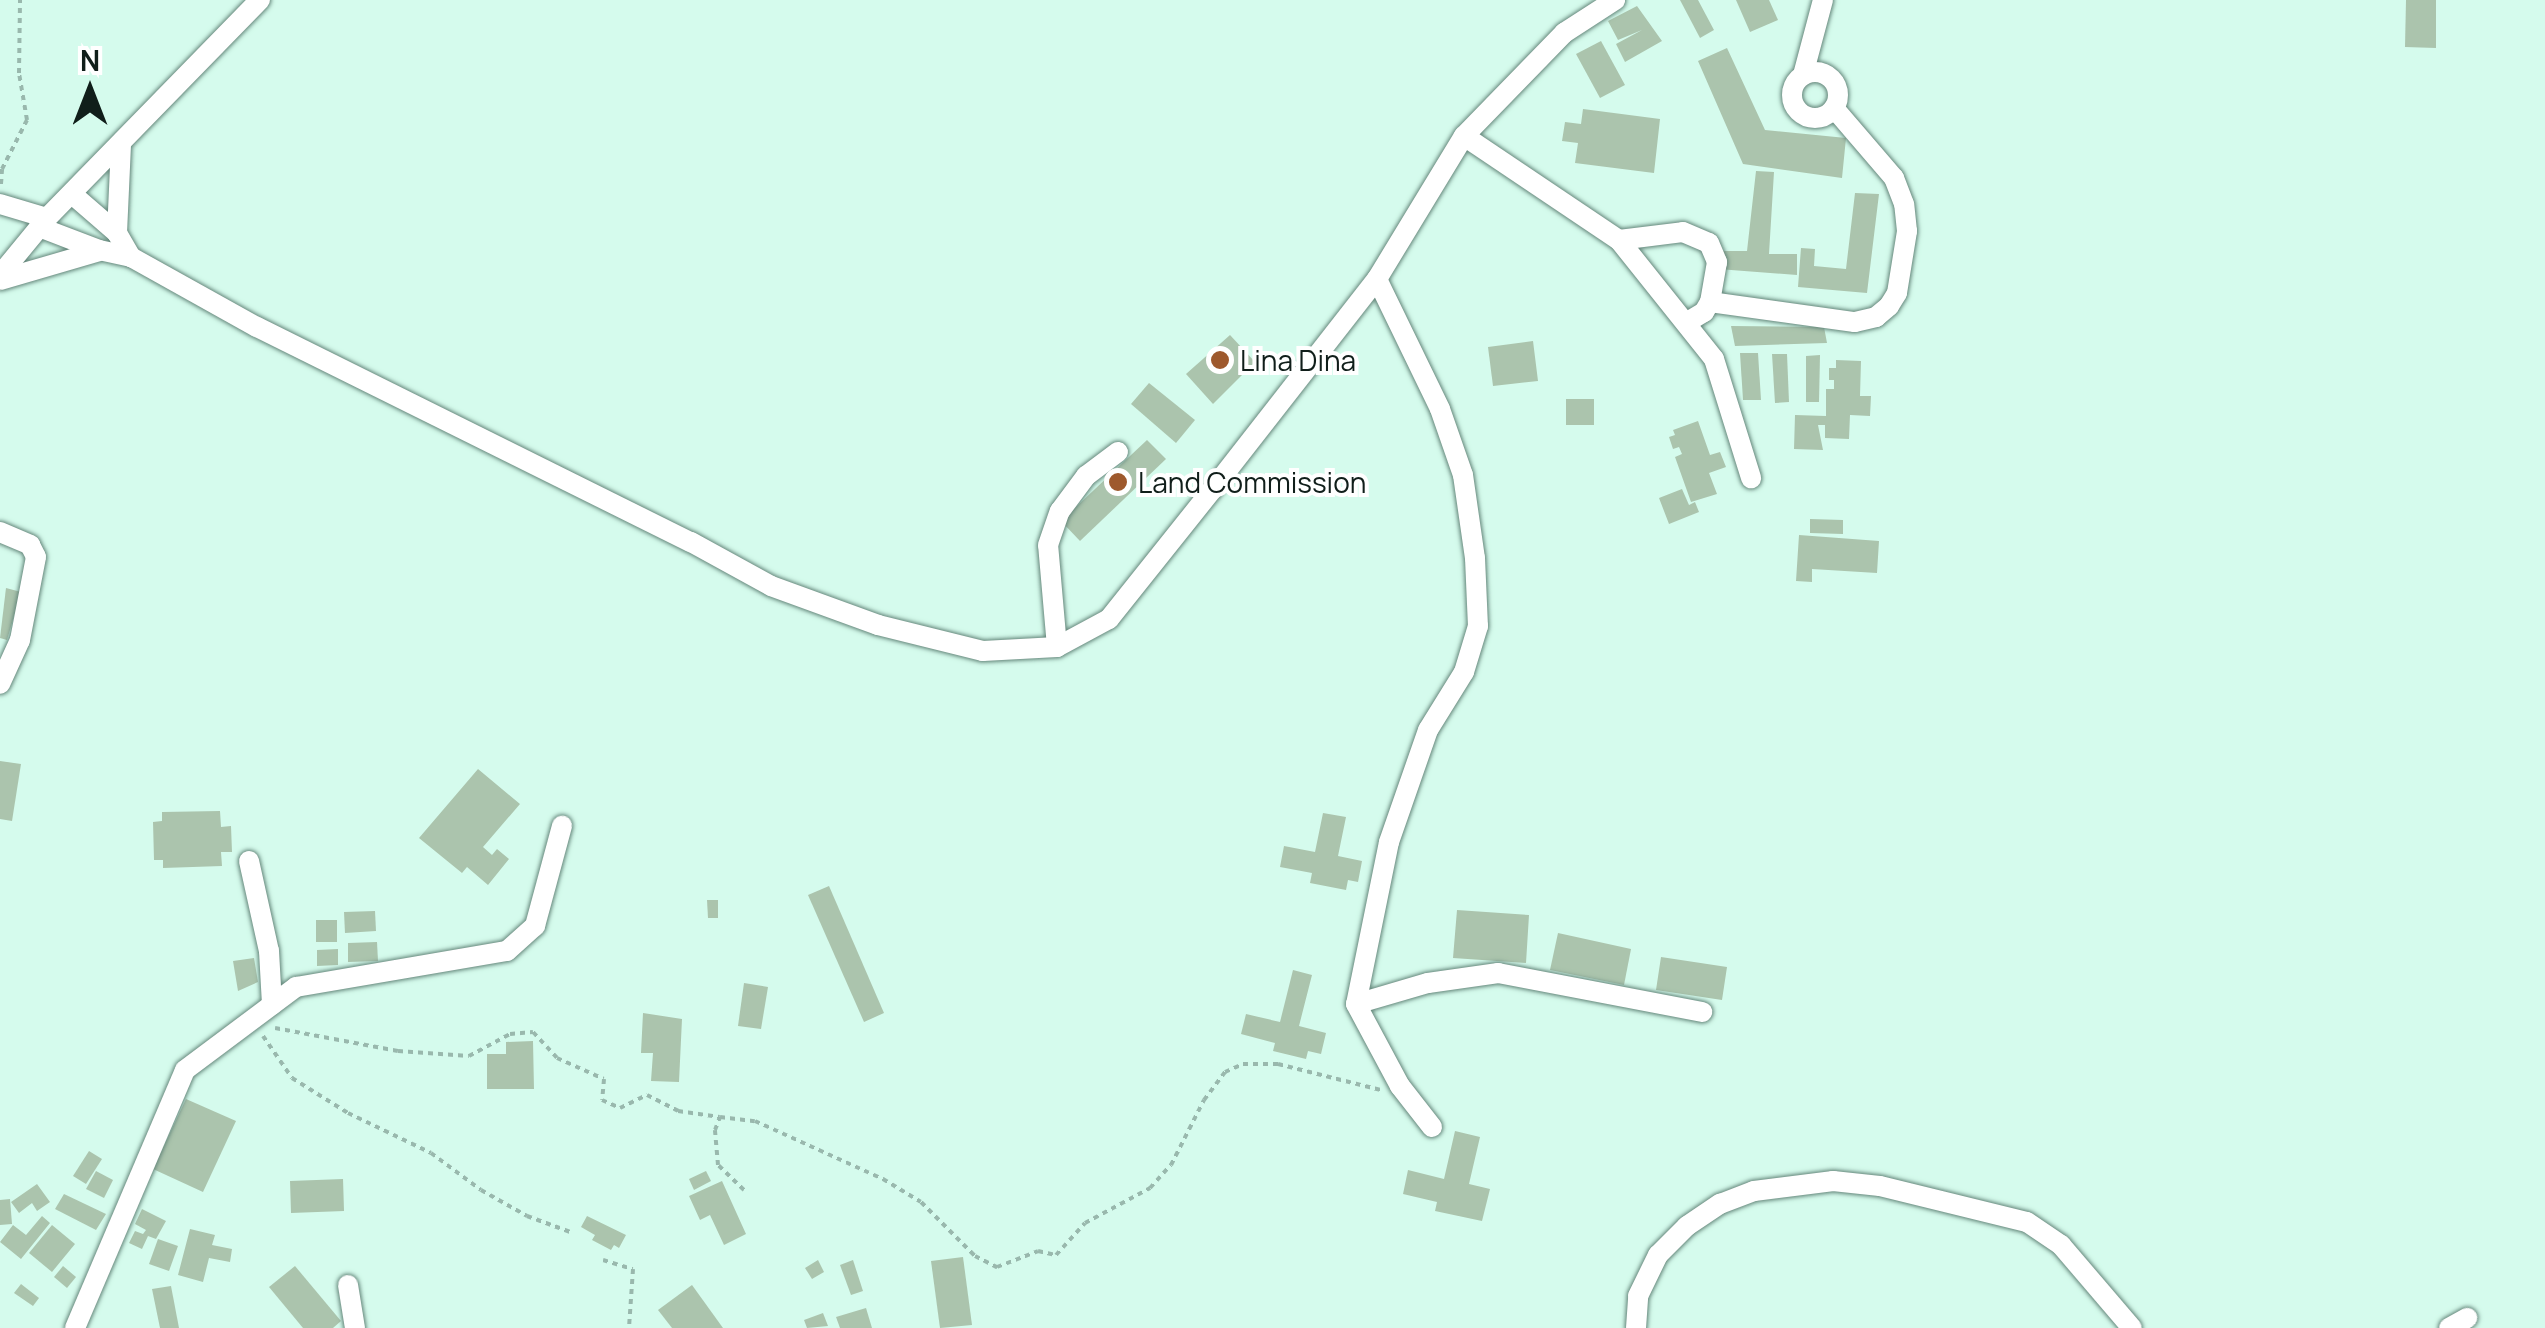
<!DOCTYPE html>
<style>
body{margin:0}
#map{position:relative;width:2545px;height:1328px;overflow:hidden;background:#d5fbed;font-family:Manrope,sans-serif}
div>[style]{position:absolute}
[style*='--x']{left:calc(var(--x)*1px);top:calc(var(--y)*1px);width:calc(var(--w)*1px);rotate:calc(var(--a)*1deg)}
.building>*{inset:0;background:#abc4ad}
.path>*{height:4px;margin-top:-2px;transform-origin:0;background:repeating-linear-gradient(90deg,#99b8ad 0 5px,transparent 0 10px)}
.roads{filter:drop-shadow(0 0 2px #65877b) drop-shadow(0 0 2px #65877b)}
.minor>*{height:20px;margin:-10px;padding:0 10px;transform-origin:10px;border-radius:10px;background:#fff}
.minor>.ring{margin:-10px;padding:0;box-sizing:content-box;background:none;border:20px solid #fff;border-radius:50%}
.dots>*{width:28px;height:28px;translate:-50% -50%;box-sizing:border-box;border:5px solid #fff;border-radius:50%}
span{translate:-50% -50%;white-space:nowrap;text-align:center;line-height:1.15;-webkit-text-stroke:8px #fff;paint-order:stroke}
.poi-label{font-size:28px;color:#101e1a}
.left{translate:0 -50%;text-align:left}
.north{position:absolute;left:40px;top:40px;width:100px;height:100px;-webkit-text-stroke:8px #fff;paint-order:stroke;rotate:0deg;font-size:28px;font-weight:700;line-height:40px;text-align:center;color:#101e1a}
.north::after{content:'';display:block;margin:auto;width:35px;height:45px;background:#101e1a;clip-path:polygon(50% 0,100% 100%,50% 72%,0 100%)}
</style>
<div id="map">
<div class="building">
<div style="clip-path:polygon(1680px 0,1698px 0,1714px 30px,1700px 38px)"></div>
<div style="clip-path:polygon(1736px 0,1769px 0,1778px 20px,1750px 32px)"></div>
<div style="clip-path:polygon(2406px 0,2436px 0,2436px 48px,2405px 47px)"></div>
<div style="clip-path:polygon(1637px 6px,1662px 41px,1625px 62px,1616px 44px,1642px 30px,1618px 40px,1608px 21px)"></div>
<div style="clip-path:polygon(1601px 41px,1625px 85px,1600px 98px,1576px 54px)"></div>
<div style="clip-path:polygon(1727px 48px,1765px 130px,1846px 138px,1842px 178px,1743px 164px,1698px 61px)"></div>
<div style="clip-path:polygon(1583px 109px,1660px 119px,1654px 173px,1575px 163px,1578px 143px,1562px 141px,1565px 122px,1581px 124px)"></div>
<div style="clip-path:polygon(1756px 171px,1774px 172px,1769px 254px,1797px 254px,1797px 275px,1718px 269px,1719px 251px,1747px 251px)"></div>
<div style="clip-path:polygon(1855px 193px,1879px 194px,1867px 293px,1798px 287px,1801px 248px,1815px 249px,1814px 266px,1846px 269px)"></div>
<div style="clip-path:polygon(1731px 326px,1824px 327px,1827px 343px,1735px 346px)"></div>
<div style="clip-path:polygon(1230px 335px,1255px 362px,1213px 404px,1186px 374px)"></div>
<div style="clip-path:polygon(1533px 341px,1538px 381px,1493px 386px,1488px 347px)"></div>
<div style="clip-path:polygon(1740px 353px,1758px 353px,1761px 400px,1743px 400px)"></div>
<div style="clip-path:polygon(1772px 354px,1787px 354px,1789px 402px,1775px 403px)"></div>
<div style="clip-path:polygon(1820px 355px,1819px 402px,1806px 402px,1806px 356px)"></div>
<div style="clip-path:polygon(1836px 360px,1861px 361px,1860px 396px,1871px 396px,1870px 416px,1850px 415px,1849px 439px,1825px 438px,1825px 425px,1818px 425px,1823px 450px,1794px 449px,1795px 415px,1826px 416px,1826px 389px,1834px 389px,1834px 380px,1829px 380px,1829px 368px,1836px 368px)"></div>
<div style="clip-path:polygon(1149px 383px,1195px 420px,1176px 443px,1131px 404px)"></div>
<div style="clip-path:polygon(1566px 399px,1594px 399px,1594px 425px,1566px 425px)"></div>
<div style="clip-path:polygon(1698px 421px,1710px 455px,1720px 452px,1726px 467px,1709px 473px,1717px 494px,1691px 502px,1675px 457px,1682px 454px,1679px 447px,1673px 449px,1669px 437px,1675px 435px,1673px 430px)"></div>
<div style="clip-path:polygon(1147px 440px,1166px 459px,1080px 541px,1061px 521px)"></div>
<div style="clip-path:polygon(1682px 489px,1689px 505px,1695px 502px,1699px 512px,1669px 524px,1659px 498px)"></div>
<div style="clip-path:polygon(1810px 519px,1843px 520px,1843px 534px,1810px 533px)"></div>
<div style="clip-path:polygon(1799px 535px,1879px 541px,1877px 573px,1812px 569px,1812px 582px,1796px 581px)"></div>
<div style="clip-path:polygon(6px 588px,21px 592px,7px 640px,0 638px)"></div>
<div style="clip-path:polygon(0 761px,21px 764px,12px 821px,0 819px)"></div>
<div style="clip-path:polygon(478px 769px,520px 804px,483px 847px,492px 855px,497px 849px,509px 859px,488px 885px,467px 867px,462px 873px,419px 838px)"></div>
<div style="clip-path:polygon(220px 811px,221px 827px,231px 826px,232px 852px,221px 852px,222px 866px,163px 868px,163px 860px,154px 860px,153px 822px,162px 821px,162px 812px)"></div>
<div style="clip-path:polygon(1323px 813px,1346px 817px,1338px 856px,1362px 861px,1358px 882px,1348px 880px,1346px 890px,1310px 883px,1312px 873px,1280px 867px,1284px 846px,1315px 852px)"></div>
<div style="clip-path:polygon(829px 886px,884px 1013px,864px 1022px,808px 895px)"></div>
<div style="clip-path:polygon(707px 900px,718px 900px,718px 918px,708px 918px)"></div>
<div style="clip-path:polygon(1457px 910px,1529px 915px,1526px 963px,1453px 958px)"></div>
<div style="clip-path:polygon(375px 911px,376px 931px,345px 933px,344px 912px)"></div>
<div style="clip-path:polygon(316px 920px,337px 920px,337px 942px,316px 942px)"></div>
<div style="clip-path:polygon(1558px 933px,1631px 949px,1624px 985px,1550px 970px)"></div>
<div style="clip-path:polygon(377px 942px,378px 961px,348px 962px,348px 943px)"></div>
<div style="clip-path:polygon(338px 949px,338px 965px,317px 966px,317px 950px)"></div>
<div style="clip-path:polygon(1661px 957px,1727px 967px,1722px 1000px,1656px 990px)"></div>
<div style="clip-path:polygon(254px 958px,258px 982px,238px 991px,233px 961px)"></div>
<div style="clip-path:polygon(1293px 970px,1312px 975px,1299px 1026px,1326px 1033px,1321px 1054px,1308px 1051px,1306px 1059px,1273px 1051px,1275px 1043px,1241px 1034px,1246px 1014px,1280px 1022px)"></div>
<div style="clip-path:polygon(744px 983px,768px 987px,761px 1029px,738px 1026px)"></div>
<div style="clip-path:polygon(643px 1013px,682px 1019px,679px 1082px,651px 1081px,653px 1053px,641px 1053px)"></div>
<div style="clip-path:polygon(533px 1041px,534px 1089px,487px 1089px,487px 1054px,506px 1054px,506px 1042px)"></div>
<div style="clip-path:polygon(186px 1099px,236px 1121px,203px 1192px,153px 1169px)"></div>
<div style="clip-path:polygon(1455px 1131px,1480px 1137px,1469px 1184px,1490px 1189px,1482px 1221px,1435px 1211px,1437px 1202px,1403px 1194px,1408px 1170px,1444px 1179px)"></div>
<div style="clip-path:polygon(89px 1151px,102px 1159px,86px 1184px,73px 1176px)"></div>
<div style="clip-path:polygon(96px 1171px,113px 1180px,104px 1198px,86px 1189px)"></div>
<div style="clip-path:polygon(706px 1171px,711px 1181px,694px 1190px,689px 1179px)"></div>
<div style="clip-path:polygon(343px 1179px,344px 1211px,291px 1213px,290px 1181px)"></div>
<div style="clip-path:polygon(722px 1181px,746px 1234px,724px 1245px,710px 1215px,700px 1220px,689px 1196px)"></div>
<div style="clip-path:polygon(37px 1184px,50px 1202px,37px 1211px,32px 1203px,19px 1213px,11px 1202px)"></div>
<div style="clip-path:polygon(64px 1194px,106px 1214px,96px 1230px,55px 1209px)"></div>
<div style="clip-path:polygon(10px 1199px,12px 1224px,0 1225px,0 1200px)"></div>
<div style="clip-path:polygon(142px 1209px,166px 1221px,156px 1239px,148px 1236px,142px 1249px,129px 1243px,135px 1231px,143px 1234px,146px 1230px,135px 1224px)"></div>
<div style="clip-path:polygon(42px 1216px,50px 1223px,21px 1259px,0 1242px,13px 1225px,26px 1235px)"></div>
<div style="clip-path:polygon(587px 1216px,626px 1235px,619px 1248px,614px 1245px,611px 1250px,592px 1240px,595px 1235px,581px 1227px)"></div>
<div style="clip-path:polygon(52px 1225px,75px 1244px,52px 1272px,29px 1253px)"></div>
<div style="clip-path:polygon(190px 1229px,215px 1235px,212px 1245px,232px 1249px,230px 1262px,209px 1258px,203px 1282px,178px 1275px)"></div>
<div style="clip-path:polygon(158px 1239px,178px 1246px,169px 1271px,149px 1264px)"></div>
<div style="clip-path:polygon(963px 1257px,972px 1325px,940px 1328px,931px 1261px)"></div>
<div style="clip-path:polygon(818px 1260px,824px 1272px,812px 1279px,805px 1268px)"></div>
<div style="clip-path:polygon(853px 1260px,863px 1291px,851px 1295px,840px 1265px)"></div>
<div style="clip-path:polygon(63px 1266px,76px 1277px,67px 1288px,54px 1277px)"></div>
<div style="clip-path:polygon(295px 1266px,341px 1321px,333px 1328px,303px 1328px,269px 1287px)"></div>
<div style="clip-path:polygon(21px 1284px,39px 1298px,33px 1306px,14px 1293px)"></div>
<div style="clip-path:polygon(692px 1285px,723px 1328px,672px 1328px,658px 1310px)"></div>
<div style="clip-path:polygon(171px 1286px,179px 1328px,160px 1328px,152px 1289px)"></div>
<div style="clip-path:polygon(866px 1308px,872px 1328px,840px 1328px,836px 1317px)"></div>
<div style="clip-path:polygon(823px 1313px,828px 1326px,807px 1328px,804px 1320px)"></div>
</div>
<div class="path">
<div style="--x:1;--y:184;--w:15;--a:-86"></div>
<div style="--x:2;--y:169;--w:55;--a:-63"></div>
<div style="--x:27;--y:120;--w:48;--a:-99.7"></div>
<div style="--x:19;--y:73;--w:73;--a:-89.2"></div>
<div style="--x:275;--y:1028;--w:125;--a:10.6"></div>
<div style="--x:398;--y:1051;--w:71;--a:4"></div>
<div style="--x:469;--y:1056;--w:47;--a:-28.2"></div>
<div style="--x:510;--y:1034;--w:23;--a:-5"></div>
<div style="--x:533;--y:1032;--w:35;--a:47"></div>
<div style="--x:557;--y:1058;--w:51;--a:24.1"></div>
<div style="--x:604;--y:1079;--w:21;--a:95"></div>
<div style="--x:602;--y:1100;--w:20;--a:24"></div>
<div style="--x:620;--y:1108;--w:30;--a:-26"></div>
<div style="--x:647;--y:1095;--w:35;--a:27"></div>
<div style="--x:678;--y:1111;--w:42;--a:8.1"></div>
<div style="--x:263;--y:1036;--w:51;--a:55.4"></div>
<div style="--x:292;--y:1078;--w:66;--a:32"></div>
<div style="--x:348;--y:1113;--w:92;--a:25.7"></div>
<div style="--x:431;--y:1153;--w:62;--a:36.5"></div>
<div style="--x:481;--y:1190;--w:53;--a:29.5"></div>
<div style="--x:527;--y:1216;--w:49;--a:20.3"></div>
<div style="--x:744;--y:1190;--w:36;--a:-136"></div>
<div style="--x:718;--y:1165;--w:35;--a:-95"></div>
<div style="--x:715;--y:1130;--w:14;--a:-69"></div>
<div style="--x:720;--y:1117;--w:35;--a:7"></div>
<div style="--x:755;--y:1121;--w:141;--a:24.4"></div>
<div style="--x:883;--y:1179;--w:44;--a:31.2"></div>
<div style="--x:921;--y:1202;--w:76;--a:45"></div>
<div style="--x:975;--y:1256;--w:25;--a:27"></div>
<div style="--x:997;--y:1267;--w:44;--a:-21.3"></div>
<div style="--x:1038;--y:1251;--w:18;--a:13"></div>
<div style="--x:1056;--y:1255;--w:43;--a:-47.8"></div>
<div style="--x:1085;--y:1223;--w:74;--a:-28.3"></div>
<div style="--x:1150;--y:1188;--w:31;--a:-48"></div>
<div style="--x:1171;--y:1165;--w:73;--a:-63.1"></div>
<div style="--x:1204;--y:1100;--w:35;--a:-53"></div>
<div style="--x:1225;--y:1072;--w:20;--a:-24"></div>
<div style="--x:1243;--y:1064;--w:35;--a:0"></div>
<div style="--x:1278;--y:1064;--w:106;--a:14.2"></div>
<div style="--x:603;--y:1260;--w:31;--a:17"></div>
<div style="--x:633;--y:1269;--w:59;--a:93.9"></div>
</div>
<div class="roads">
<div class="minor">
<div class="ring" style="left:1792px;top:72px;width:26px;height:26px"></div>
<div style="--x:1803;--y:75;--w:78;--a:-75.1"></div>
<div style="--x:1464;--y:136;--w:187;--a:33.9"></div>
<div style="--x:1619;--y:240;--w:152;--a:51.4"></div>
<div style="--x:1714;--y:359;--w:125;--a:72.7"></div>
<div style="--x:72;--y:194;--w:60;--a:40.9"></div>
<div style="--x:117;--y:233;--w:28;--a:60"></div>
<div style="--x:0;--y:204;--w:49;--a:16.6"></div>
<div style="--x:39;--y:227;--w:64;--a:21"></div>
<div style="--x:99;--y:250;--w:33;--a:12"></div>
<div style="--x:131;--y:257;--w:144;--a:29.1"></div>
<div style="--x:257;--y:327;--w:484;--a:26.4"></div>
<div style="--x:691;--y:542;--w:91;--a:28.8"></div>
<div style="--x:771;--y:586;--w:114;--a:20"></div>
<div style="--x:878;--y:625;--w:108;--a:13.9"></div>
<div style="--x:983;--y:651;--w:74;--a:-3.1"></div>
<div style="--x:1057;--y:647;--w:59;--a:-28.3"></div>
<div style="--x:1109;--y:619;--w:165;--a:-51.4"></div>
<div style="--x:1212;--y:490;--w:268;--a:-52"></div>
<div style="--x:1377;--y:279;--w:167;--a:-58.7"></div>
<div style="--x:1464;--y:136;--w:144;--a:-45.8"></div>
<div style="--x:1564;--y:33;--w:61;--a:-32.9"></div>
<div style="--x:117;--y:233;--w:88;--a:-87.4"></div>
<div style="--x:1619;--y:240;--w:64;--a:-7.1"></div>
<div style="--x:1683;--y:232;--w:28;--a:23"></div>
<div style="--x:1709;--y:243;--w:21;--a:67"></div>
<div style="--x:1717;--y:262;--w:41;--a:99.9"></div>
<div style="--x:1710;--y:302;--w:12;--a:121"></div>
<div style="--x:1704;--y:312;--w:21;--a:149"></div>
<div style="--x:0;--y:275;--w:74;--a:-50.5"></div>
<div style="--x:47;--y:218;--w:305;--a:-45.7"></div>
<div style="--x:1377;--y:279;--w:144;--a:64.1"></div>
<div style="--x:1440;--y:409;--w:70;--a:70.8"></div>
<div style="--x:1463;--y:475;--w:84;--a:81.8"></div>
<div style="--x:1475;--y:558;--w:68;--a:87.5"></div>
<div style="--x:1478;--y:626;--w:48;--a:106.9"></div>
<div style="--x:1464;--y:672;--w:68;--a:121.8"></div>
<div style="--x:1428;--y:730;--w:119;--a:109.2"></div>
<div style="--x:1389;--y:842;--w:165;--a:101.5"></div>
<div style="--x:1356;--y:1004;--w:93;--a:61.8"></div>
<div style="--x:1400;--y:1086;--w:52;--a:52"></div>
<div style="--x:0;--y:280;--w:103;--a:-16.3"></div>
<div style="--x:1710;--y:302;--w:146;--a:7.9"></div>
<div style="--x:1855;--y:322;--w:22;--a:-13"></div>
<div style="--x:1876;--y:317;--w:17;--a:-40"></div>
<div style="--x:1889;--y:306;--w:15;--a:-58"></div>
<div style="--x:1897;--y:293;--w:63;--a:-80.8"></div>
<div style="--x:1907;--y:231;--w:27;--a:-96"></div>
<div style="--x:1904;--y:204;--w:28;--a:-111"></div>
<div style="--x:1894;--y:178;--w:92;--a:-130.6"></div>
<div style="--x:0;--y:532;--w:33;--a:23"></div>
<div style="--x:30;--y:545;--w:13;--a:63"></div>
<div style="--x:36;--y:557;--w:85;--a:100.9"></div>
<div style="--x:20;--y:640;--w:48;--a:114.4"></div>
<div style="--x:1057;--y:647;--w:102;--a:-95"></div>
<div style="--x:1048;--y:545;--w:36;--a:-71"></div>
<div style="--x:1060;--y:511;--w:44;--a:-53.4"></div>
<div style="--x:1086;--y:476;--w:40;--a:-37"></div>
<div style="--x:249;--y:861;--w:92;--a:77.5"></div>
<div style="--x:269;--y:951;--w:54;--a:86.8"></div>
<div style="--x:1356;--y:1004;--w:75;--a:-16.3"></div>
<div style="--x:1428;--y:983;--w:71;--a:-8.1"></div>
<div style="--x:1498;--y:973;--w:208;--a:10.8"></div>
<div style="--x:348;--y:1285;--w:44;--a:80.8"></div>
<div style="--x:75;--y:1328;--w:280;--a:-66.9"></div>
<div style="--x:185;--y:1070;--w:139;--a:-36.8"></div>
<div style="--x:296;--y:987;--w:214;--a:-9.7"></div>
<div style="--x:507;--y:951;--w:38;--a:-42"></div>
<div style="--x:535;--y:926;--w:104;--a:-74.9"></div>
<div style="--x:1636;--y:1328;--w:32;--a:-86"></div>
<div style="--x:1638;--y:1296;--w:46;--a:-64"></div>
<div style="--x:1658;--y:1255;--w:41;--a:-45"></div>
<div style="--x:1687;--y:1226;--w:40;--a:-34"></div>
<div style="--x:1720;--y:1204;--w:36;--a:-21"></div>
<div style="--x:1754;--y:1191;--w:80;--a:-7.2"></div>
<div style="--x:1833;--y:1181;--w:47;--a:6.1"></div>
<div style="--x:1880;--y:1186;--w:151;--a:13.8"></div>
<div style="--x:2027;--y:1222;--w:41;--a:34.1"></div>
<div style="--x:2061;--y:1245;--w:109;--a:49.5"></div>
<div style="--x:2449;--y:1328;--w:21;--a:-29"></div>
</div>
</div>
<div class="dots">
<div style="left:1220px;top:360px;background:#9e592d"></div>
<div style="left:1118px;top:482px;background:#9e592d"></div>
</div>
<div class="poi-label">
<span class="left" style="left:1240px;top:360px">Lina Dina</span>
<span class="left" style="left:1138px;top:482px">Land Commission</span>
</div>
<div class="north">N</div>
</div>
